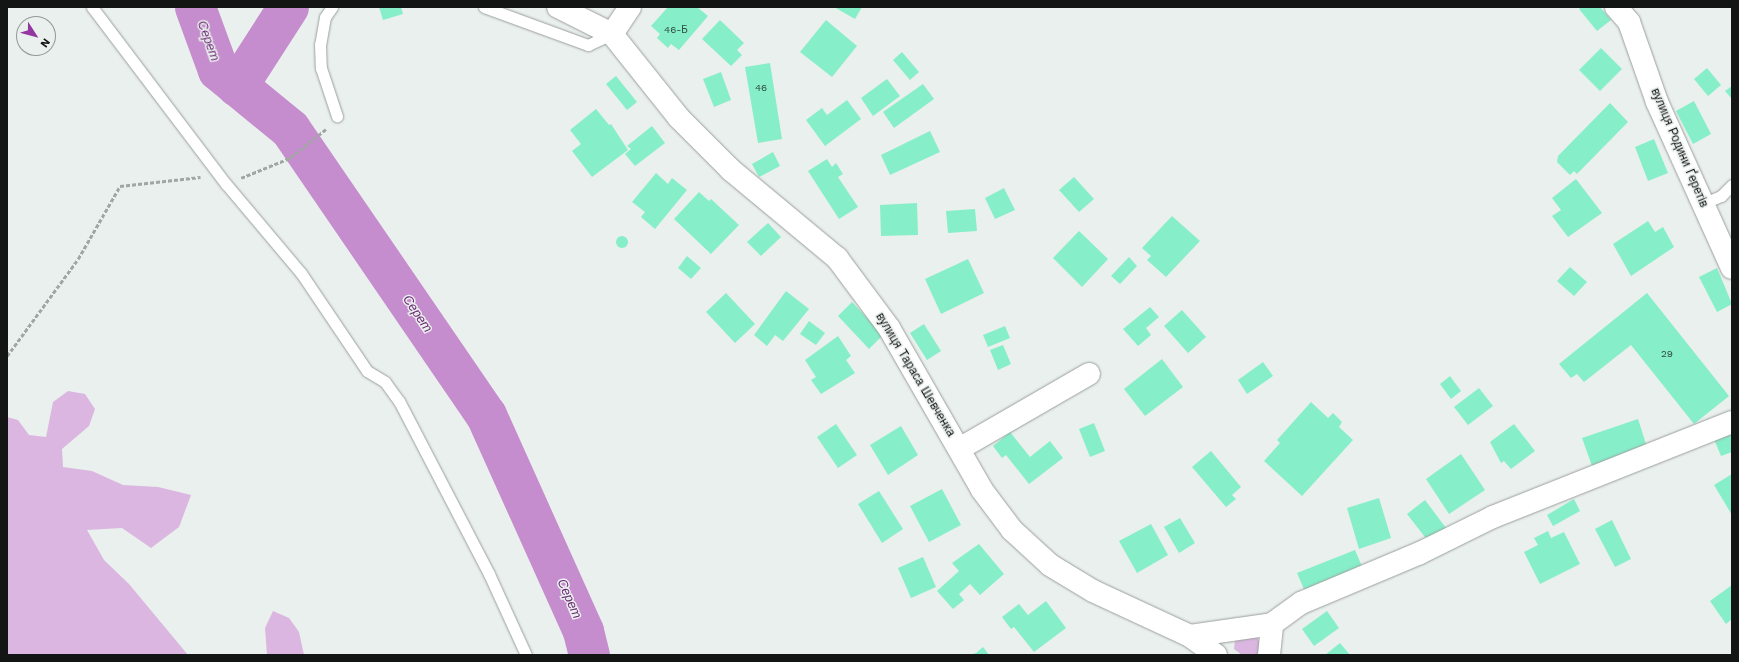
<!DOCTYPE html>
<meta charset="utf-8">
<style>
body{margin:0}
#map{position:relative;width:1739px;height:662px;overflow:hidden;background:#eaf0ed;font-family:"Work Sans",sans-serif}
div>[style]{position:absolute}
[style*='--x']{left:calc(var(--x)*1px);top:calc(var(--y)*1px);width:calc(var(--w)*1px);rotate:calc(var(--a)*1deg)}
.green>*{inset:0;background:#dbb6e0}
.river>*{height:41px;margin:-20.5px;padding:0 20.5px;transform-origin:20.5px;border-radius:20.5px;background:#c68dce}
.building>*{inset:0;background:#87eeca}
.round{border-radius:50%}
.path>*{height:2.5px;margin-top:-1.25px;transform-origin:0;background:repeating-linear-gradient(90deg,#a1a5a3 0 4px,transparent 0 6px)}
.roads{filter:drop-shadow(0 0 1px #9a9f9d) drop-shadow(0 0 1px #9a9f9d)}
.service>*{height:11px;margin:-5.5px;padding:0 5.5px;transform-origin:5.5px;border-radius:5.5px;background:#fff}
.minor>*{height:22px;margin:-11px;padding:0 11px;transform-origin:11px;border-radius:11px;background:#fff}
span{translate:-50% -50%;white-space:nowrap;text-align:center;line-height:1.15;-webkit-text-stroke:3px #eaf0ed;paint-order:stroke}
.number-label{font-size:10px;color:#304b42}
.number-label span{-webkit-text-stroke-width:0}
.street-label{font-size:12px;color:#131514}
.water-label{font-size:13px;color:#6b2775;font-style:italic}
.frame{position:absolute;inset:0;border:8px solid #131514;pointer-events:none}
.north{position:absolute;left:16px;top:16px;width:40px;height:40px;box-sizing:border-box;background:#eaf0ed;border:1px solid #949896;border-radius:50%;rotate:126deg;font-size:11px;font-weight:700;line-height:16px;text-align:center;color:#131514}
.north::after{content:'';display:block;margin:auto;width:14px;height:18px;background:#9437a1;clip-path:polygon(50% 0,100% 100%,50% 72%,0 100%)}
</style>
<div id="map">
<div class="green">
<div style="clip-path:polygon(68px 391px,85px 394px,95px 409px,89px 426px,62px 449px,63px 467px,92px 471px,123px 485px,158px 487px,191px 495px,179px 527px,151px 548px,122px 528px,87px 530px,104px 560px,129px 584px,188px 655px,7px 655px,7px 417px,18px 420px,29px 435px,46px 437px,53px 402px)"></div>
<div style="clip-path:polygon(273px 611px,289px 618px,299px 632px,304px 655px,267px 655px,265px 628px)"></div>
<div style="clip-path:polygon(1255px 635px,1261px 644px,1258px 655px,1242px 655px,1234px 649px,1235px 640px)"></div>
</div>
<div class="river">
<div style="--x:195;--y:7;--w:67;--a:69.9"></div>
<div style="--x:218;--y:70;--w:93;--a:39.3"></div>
<div style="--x:290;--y:129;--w:347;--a:55.6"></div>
<div style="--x:486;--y:415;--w:237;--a:65.8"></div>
<div style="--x:583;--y:631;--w:25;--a:76"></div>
<div style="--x:237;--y:86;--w:94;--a:-57.2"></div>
</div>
<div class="building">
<div style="clip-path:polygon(379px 7px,401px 7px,403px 14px,383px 20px)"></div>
<div style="clip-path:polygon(668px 7px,697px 7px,708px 16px,679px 50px,671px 44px,668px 48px,657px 38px,660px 34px,651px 26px)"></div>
<div style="clip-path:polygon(834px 7px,862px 7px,855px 19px)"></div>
<div style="clip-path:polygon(1581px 7px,1600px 7px,1611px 20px,1597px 31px,1579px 9px)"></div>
<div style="clip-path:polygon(720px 20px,744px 43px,737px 50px,742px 55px,731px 66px,702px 39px)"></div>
<div style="clip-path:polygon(826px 20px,857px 46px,832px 77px,800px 52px)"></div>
<div style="clip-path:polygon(1601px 48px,1622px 69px,1600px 91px,1579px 70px)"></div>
<div style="clip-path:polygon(902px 52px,919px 72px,910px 80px,893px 60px)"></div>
<div style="clip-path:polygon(770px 63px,782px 139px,758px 143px,745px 67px)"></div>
<div style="clip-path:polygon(1707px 68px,1721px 85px,1708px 96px,1694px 79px)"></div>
<div style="clip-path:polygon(721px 72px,731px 100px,714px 107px,703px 79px)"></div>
<div style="clip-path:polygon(616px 76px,637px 102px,627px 110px,606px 84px)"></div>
<div style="clip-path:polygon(887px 79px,900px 96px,873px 116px,861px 98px)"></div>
<div style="clip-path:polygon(923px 84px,934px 99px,894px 128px,883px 112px)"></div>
<div style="clip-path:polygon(1732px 86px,1732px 99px,1725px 91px)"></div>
<div style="clip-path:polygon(847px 100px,861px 119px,825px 146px,806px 120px,822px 108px,827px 115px)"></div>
<div style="clip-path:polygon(1694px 101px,1711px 134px,1693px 144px,1676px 111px)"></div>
<div style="clip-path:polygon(1610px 103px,1628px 122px,1577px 174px,1574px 171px,1570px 175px,1557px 162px,1558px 156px)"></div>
<div style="clip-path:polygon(596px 109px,609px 125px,611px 124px,628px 150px,592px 177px,572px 151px,581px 144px,570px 130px)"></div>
<div style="clip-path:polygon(652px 126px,665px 143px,635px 166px,625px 154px,631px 149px,627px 146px)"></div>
<div style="clip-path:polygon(930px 131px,940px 152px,890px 175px,881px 155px)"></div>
<div style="clip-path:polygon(1654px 139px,1668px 173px,1648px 181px,1635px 147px)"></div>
<div style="clip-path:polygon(773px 152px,780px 166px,759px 177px,752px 164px)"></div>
<div style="clip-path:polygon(827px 159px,832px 167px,836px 163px,843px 174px,838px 177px,858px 207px,839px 219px,808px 171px)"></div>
<div style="clip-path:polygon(656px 173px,668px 184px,672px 178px,687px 190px,655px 229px,641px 217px,645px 212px,632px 202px)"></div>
<div style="clip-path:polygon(1074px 177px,1094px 199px,1079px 212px,1059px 190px)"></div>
<div style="clip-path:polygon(1576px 179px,1602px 213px,1568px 237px,1552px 216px,1561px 210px,1552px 198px)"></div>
<div style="clip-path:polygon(1004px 188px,1015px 210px,995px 219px,985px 198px)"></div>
<div style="clip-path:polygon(699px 192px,709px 201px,711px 199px,739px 225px,711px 254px,674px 219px)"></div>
<div style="clip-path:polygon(917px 203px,918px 235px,881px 236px,880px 205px)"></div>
<div style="clip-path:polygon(975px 209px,977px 231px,948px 233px,946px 211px)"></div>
<div style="clip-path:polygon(1172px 216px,1200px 241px,1166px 277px,1147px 260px,1151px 256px,1142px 248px)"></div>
<div style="clip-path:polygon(1648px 221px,1655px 232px,1663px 227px,1674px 247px,1631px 276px,1613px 244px)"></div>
<div style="clip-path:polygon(768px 223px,781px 237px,761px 256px,747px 242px)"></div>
<div style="clip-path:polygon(1079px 231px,1108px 259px,1082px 287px,1053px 258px)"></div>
<div class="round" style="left:616px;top:236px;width:12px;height:12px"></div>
<div style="clip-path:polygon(687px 256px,701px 268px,691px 279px,678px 268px)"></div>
<div style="clip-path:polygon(1129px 257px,1137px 266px,1120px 284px,1111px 276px)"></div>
<div style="clip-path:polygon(968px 259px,984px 293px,941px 314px,925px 279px)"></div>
<div style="clip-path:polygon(1570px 267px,1587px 282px,1574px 296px,1557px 281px)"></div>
<div style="clip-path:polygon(1717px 268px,1732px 304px,1717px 312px,1699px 277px)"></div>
<div style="clip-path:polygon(786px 291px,809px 309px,783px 341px,775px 335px,767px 346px,754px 335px)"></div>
<div style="clip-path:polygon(726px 293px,755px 324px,735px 343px,706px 312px)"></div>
<div style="clip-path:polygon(1647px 293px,1729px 396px,1694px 424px,1631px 345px,1584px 382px,1577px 374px,1571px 378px,1559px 364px)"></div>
<div style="clip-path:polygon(852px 302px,883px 335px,869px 349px,838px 316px)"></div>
<div style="clip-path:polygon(1150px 307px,1159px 317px,1146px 328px,1151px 335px,1138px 346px,1123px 329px)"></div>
<div style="clip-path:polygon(1182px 310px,1206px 337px,1188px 353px,1164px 326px)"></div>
<div style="clip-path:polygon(809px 321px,825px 333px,816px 345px,800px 334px)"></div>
<div style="clip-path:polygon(924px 324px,941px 351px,927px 360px,910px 333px)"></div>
<div style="clip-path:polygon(1005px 326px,1010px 338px,988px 347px,983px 335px)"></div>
<div style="clip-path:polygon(838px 336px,851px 356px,846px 360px,855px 373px,821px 394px,811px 380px,816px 377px,805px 360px)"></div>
<div style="clip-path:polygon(1003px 345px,1011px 364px,998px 370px,990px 350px)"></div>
<div style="clip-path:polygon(1162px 359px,1183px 387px,1145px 416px,1124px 389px)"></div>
<div style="clip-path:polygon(1263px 362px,1273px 376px,1247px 394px,1238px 380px)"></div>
<div style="clip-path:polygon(1450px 376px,1461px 391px,1451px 399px,1440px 384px)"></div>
<div style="clip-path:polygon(1479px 388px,1493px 406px,1468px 425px,1454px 407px)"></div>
<div style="clip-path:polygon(1311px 402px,1328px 418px,1333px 413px,1342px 422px,1339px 427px,1353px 440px,1302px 496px,1264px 461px,1280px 443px,1277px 440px)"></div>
<div style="clip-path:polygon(1638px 419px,1647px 447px,1592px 466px,1582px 438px)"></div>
<div style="clip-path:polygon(1094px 423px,1105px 451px,1090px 457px,1079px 429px)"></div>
<div style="clip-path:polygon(836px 424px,857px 455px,838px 468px,817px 437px)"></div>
<div style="clip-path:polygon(1514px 424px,1535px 451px,1511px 469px,1504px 461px,1501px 463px,1490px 442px)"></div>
<div style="clip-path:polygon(901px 426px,918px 455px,888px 475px,870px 445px)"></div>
<div style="clip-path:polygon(1010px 432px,1030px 457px,1050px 441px,1063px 458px,1029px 484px,1006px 455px,1002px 458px,993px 446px)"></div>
<div style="clip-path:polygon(1732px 432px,1732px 452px,1721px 456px,1714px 439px)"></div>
<div style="clip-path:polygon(1211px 451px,1241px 487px,1232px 495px,1236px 499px,1226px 507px,1192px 467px)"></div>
<div style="clip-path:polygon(1461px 454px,1485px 490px,1449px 514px,1426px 479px)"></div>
<div style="clip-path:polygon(1732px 474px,1732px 515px,1714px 485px)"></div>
<div style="clip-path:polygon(942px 489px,961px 525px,929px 542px,910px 506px)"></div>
<div style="clip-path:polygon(879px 491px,903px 529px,882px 543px,858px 504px)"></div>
<div style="clip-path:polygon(1379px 498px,1391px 538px,1359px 549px,1347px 508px)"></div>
<div style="clip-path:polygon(1574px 499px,1580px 511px,1553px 526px,1547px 515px)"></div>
<div style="clip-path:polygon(1425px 500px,1446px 528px,1428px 541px,1407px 514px)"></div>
<div style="clip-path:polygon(1180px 518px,1195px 543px,1179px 553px,1164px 527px)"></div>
<div style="clip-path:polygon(1612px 520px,1631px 559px,1615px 567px,1595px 529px)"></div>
<div style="clip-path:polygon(1151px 524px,1168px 555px,1137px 573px,1119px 541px)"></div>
<div style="clip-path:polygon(1548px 531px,1551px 538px,1564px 532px,1580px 564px,1540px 584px,1524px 552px,1538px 545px,1534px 538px)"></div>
<div style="clip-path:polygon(979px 544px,1004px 574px,980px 595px,970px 584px,959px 594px,964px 600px,953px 609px,937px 591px,959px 571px,952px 563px)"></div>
<div style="clip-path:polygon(1355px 550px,1364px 571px,1306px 594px,1297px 573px)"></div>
<div style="clip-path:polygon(923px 557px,936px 587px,911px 598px,898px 568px)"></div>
<div style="clip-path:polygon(1732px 585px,1732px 619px,1726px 624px,1710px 601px)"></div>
<div style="clip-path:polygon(1046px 601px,1066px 628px,1034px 652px,1014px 627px,1011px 629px,1002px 617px,1019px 604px,1028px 615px)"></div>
<div style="clip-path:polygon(1327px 611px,1339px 628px,1314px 646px,1302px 629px)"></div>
<div style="clip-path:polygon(1340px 643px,1350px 655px,1325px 655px)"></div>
<div style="clip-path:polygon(983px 647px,989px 655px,969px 655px,976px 653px)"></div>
</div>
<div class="path">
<div style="--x:241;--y:178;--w:53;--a:-22.2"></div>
<div style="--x:290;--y:158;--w:46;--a:-38.9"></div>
<div style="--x:7;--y:356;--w:120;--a:-53.8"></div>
<div style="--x:78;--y:259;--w:84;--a:-60.1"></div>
<div style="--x:120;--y:186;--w:81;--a:-6.4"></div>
</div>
<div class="roads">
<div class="service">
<div style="--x:92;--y:7;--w:222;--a:52.9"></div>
<div style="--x:226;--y:184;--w:116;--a:49.9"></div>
<div style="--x:301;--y:273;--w:118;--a:56"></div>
<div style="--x:367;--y:371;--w:21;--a:31"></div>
<div style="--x:385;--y:382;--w:24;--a:54"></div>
<div style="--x:399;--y:401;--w:195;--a:62.5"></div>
<div style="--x:489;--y:574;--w:89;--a:65.4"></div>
<div style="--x:332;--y:7;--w:12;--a:125"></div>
<div style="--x:325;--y:17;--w:27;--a:100"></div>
<div style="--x:320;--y:44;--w:24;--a:88"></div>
<div style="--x:321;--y:68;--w:51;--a:71.6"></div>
<div style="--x:484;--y:7;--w:111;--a:20.1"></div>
<div style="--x:588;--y:45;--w:26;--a:-25"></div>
<div style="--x:1702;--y:204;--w:21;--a:-23"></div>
<div style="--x:1721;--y:196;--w:16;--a:-45"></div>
</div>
<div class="minor">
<div style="--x:558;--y:7;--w:60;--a:26.6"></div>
<div style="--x:612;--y:34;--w:107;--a:51.4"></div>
<div style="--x:679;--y:118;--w:74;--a:45"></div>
<div style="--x:731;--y:170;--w:138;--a:39.7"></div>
<div style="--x:837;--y:258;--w:87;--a:53.4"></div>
<div style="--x:889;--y:328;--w:187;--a:60.1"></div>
<div style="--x:982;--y:490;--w:50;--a:53.1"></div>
<div style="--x:1012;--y:530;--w:52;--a:42.6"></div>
<div style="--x:1050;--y:565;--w:50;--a:31.2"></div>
<div style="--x:1093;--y:591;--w:107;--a:24.9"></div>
<div style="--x:1190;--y:636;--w:32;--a:36"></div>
<div style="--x:1616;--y:7;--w:20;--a:49"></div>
<div style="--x:1629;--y:22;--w:85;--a:70.7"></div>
<div style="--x:1657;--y:102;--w:182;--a:65.7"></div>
<div style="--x:612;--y:34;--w:32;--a:-56"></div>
<div style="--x:959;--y:449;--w:150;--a:-30"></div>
<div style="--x:1190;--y:636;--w:83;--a:-8.3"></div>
<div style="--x:1272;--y:624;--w:36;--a:-36"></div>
<div style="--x:1301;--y:603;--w:129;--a:-22.8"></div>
<div style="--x:1420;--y:553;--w:81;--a:-26.3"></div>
<div style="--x:1493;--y:517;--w:257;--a:-21.7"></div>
<div style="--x:1269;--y:655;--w:31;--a:-84"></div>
</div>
</div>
<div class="number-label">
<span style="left:676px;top:30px">46-Б</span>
<span style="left:761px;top:88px">46</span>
<span style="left:1667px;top:354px">29</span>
</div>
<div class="street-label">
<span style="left:1679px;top:148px;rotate:67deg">вулиця Родини Ґеретів</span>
<span style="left:915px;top:375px;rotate:59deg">вулиця Тараса Шевченка</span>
</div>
<div class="water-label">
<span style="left:208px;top:41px;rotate:70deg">Серет</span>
<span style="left:417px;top:314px;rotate:56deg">Серет</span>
<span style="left:569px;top:599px;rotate:66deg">Серет</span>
</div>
<div class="frame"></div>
<div class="north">N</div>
</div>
